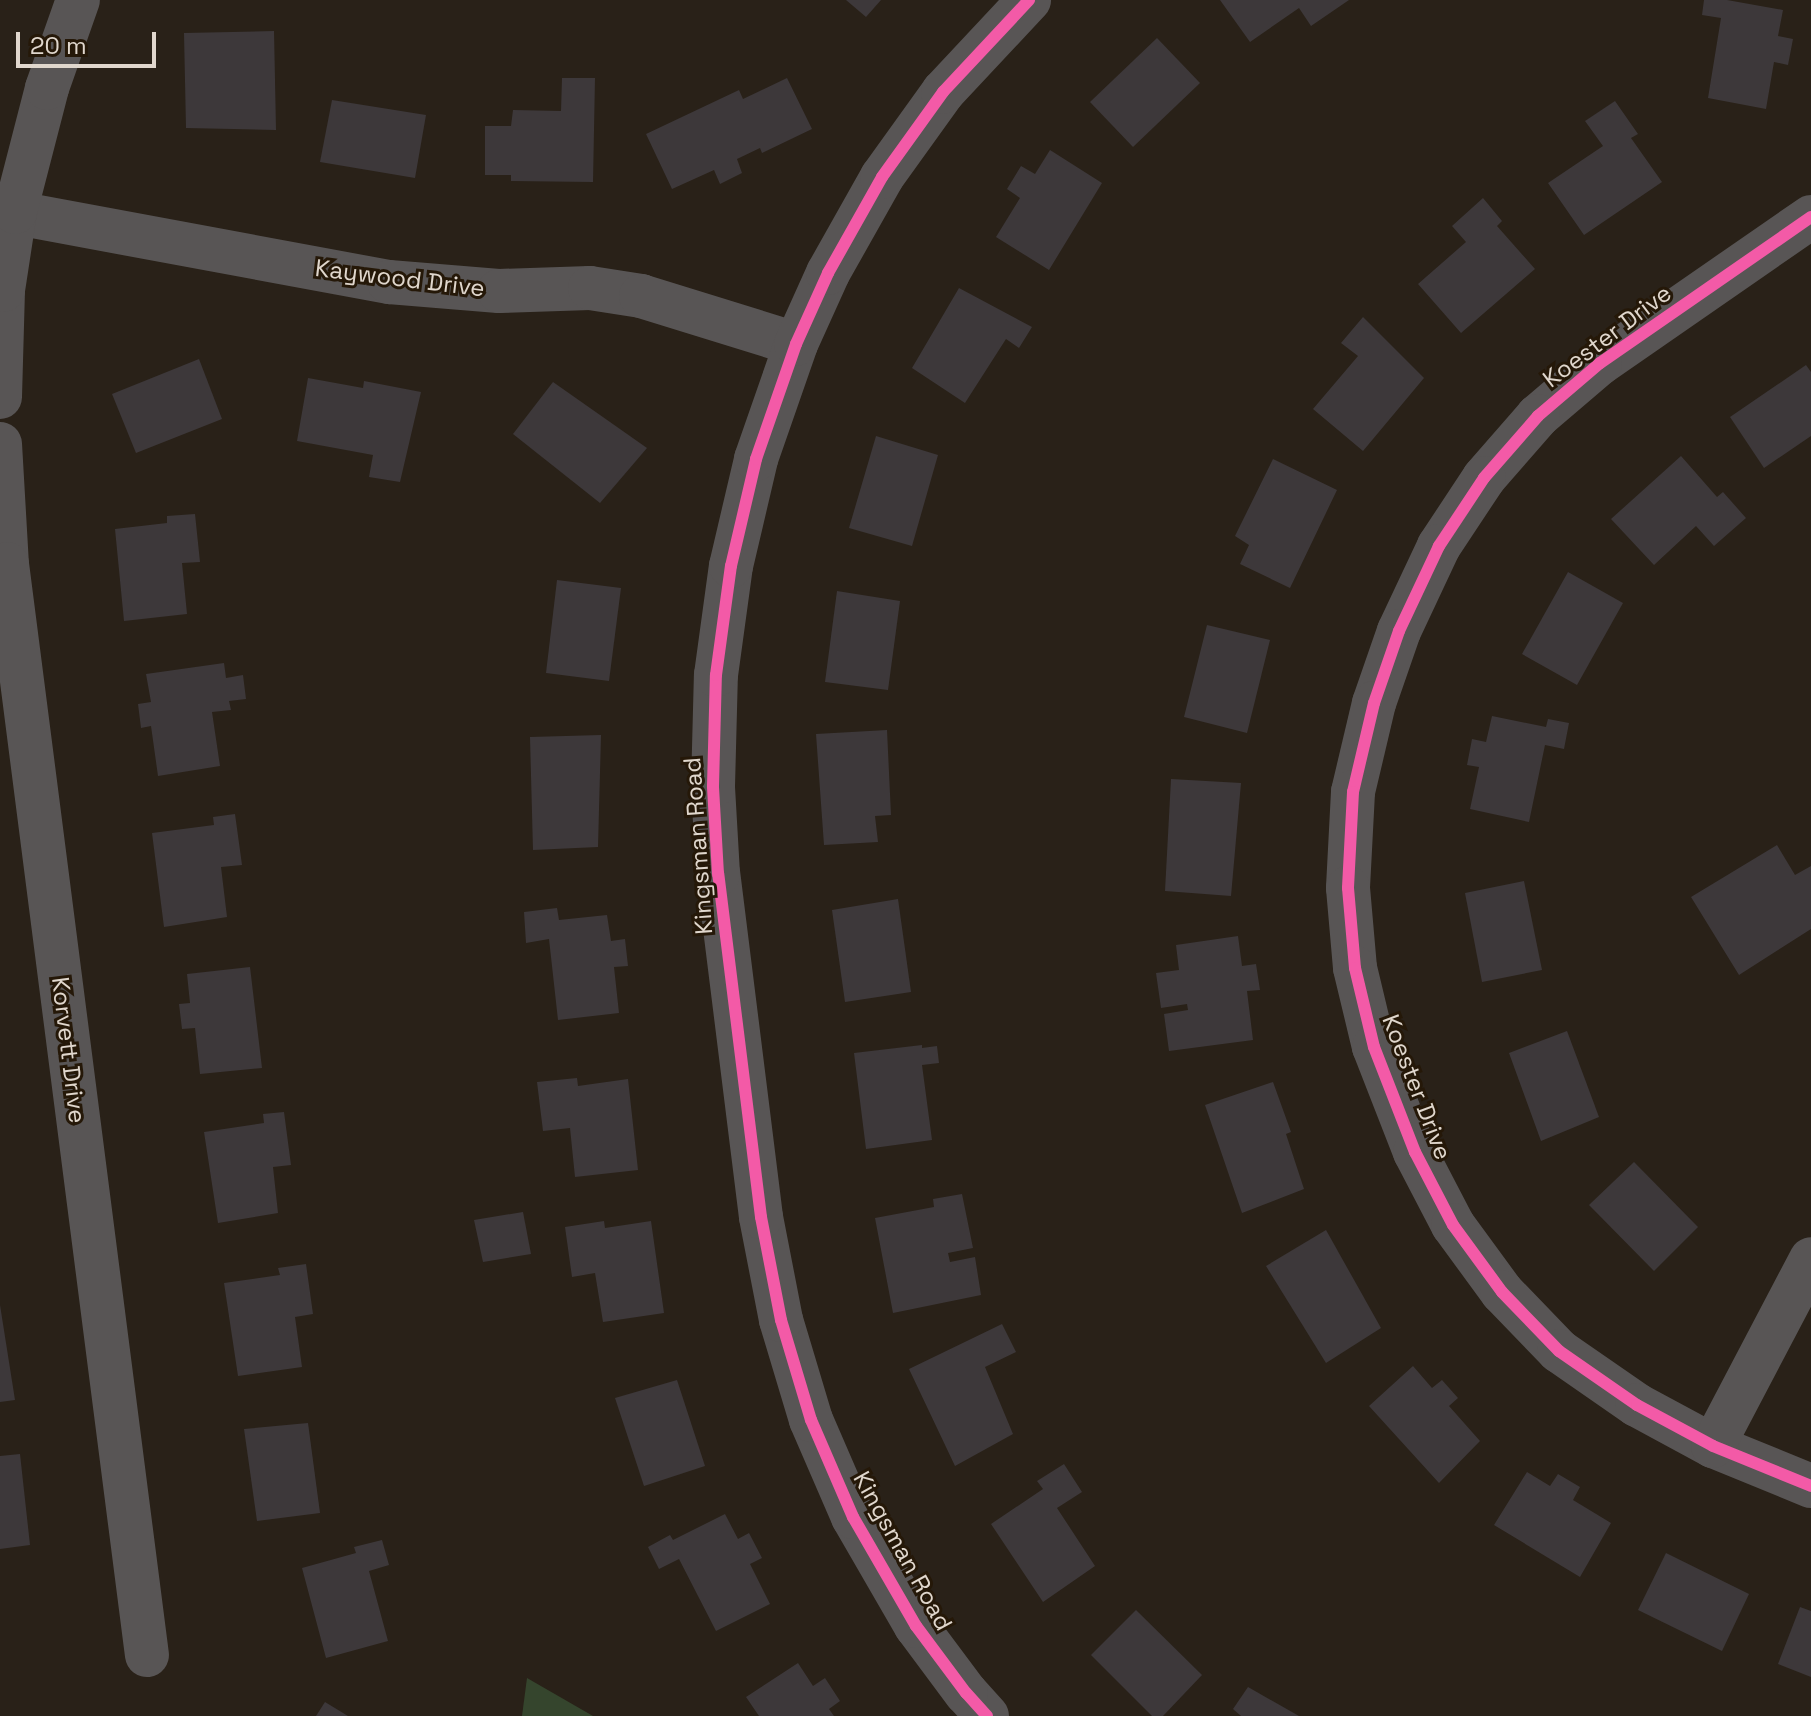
<!DOCTYPE html>
<style>
body{margin:0}
#map{position:relative;width:1811px;height:1716px;overflow:hidden;background:#292118;font-family:"Space Grotesk",sans-serif}
div>[style]{position:absolute}
[style*='--x']{left:calc(var(--x)*1px);top:calc(var(--y)*1px);width:calc(var(--w)*1px);rotate:calc(var(--a)*1deg)}
.green>*{inset:0;background:#35452d}
.building>*{inset:0;background:#3d383a}
.street>*{height:44px;margin:-22px;padding:0 22px;transform-origin:22px;border-radius:22px;background:#585555}
.cycleway>*{height:12px;margin:-6px;padding:0 6px;transform-origin:6px;border-radius:6px;background:#f35aa7}
span{translate:-50% -50%;white-space:nowrap;text-align:center;line-height:1.15;-webkit-text-stroke:6px #251808;paint-order:stroke}
.street-label{font-size:24px;color:#e0d7cd}
.scale{position:absolute;left:16px;top:32px;width:140px;height:36px;box-sizing:border-box;border:4px solid #e0d7cd;border-top:0;padding-left:10px;font-size:24px;line-height:28px;white-space:nowrap;color:#e0d7cd;-webkit-text-stroke:6px #251808;paint-order:stroke}
</style>
<div id="map">
<div class="green">
<div style="clip-path:polygon(527px 1678px,593px 1716px,522px 1716px)"></div>
</div>
<div class="building">
<div style="clip-path:polygon(846px 0,881px 0,866px 17px)"></div>
<div style="clip-path:polygon(1220px 0,1349px 0,1311px 26px,1299px 8px,1250px 42px)"></div>
<div style="clip-path:polygon(1704px 0,1727px 0,1783px 10px,1778px 36px,1793px 39px,1788px 65px,1774px 62px,1766px 109px,1708px 98px,1721px 18px,1702px 15px)"></div>
<div style="clip-path:polygon(274px 31px,276px 130px,186px 128px,184px 33px)"></div>
<div style="clip-path:polygon(1157px 38px,1200px 83px,1133px 147px,1090px 102px)"></div>
<div style="clip-path:polygon(562px 78px,595px 78px,593px 182px,511px 181px,511px 175px,485px 175px,485px 126px,511px 126px,513px 110px,561px 111px)"></div>
<div style="clip-path:polygon(787px 78px,812px 129px,762px 153px,760px 148px,737px 159px,742px 173px,720px 184px,714px 170px,672px 189px,646px 134px,739px 90px,743px 99px)"></div>
<div style="clip-path:polygon(332px 100px,426px 115px,415px 178px,320px 162px)"></div>
<div style="clip-path:polygon(1615px 101px,1638px 134px,1631px 138px,1662px 182px,1584px 235px,1548px 183px,1603px 146px,1585px 121px)"></div>
<div style="clip-path:polygon(1050px 150px,1102px 183px,1049px 270px,996px 237px,1020px 198px,1007px 189px,1021px 166px,1035px 174px)"></div>
<div style="clip-path:polygon(1483px 198px,1502px 221px,1497px 226px,1535px 269px,1461px 333px,1418px 284px,1466px 242px,1452px 226px)"></div>
<div style="clip-path:polygon(959px 288px,1032px 327px,1019px 348px,1006px 339px,965px 403px,912px 368px)"></div>
<div style="clip-path:polygon(1363px 317px,1424px 378px,1363px 451px,1313px 409px,1358px 356px,1341px 343px)"></div>
<div style="clip-path:polygon(199px 359px,222px 419px,136px 453px,112px 394px)"></div>
<div style="clip-path:polygon(1806px 365px,1811px 372px,1811px 436px,1764px 468px,1730px 417px)"></div>
<div style="clip-path:polygon(308px 378px,363px 388px,364px 381px,421px 392px,400px 482px,369px 477px,373px 455px,297px 441px)"></div>
<div style="clip-path:polygon(553px 382px,647px 448px,600px 503px,513px 434px)"></div>
<div style="clip-path:polygon(876px 436px,938px 455px,912px 546px,849px 528px)"></div>
<div style="clip-path:polygon(1681px 456px,1717px 497px,1723px 492px,1746px 518px,1714px 546px,1696px 526px,1654px 565px,1611px 519px)"></div>
<div style="clip-path:polygon(1273px 459px,1337px 490px,1290px 588px,1240px 564px,1249px 545px,1235px 536px)"></div>
<div style="clip-path:polygon(195px 514px,200px 562px,182px 563px,187px 614px,124px 621px,115px 529px,167px 523px,167px 516px)"></div>
<div style="clip-path:polygon(1568px 572px,1623px 603px,1577px 685px,1522px 654px)"></div>
<div style="clip-path:polygon(557px 580px,621px 588px,609px 681px,546px 673px)"></div>
<div style="clip-path:polygon(837px 591px,900px 601px,888px 690px,825px 682px)"></div>
<div style="clip-path:polygon(1207px 625px,1270px 640px,1247px 733px,1184px 717px)"></div>
<div style="clip-path:polygon(224px 663px,226px 678px,243px 675px,246px 699px,229px 701px,231px 710px,212px 712px,220px 766px,158px 776px,151px 726px,141px 728px,138px 704px,151px 702px,146px 674px)"></div>
<div style="clip-path:polygon(1492px 716px,1546px 727px,1548px 719px,1569px 723px,1564px 749px,1545px 745px,1529px 822px,1470px 809px,1479px 767px,1467px 765px,1472px 739px,1486px 742px)"></div>
<div style="clip-path:polygon(887px 730px,891px 815px,875px 816px,878px 842px,824px 845px,816px 734px)"></div>
<div style="clip-path:polygon(601px 735px,598px 847px,533px 850px,530px 737px)"></div>
<div style="clip-path:polygon(1171px 779px,1241px 783px,1231px 896px,1165px 891px)"></div>
<div style="clip-path:polygon(235px 814px,242px 865px,221px 867px,227px 917px,164px 927px,152px 833px,214px 825px,213px 817px)"></div>
<div style="clip-path:polygon(1777px 845px,1795px 875px,1811px 866px,1811px 929px,1739px 975px,1691px 897px)"></div>
<div style="clip-path:polygon(1524px 881px,1542px 970px,1482px 982px,1465px 893px)"></div>
<div style="clip-path:polygon(898px 899px,911px 992px,845px 1002px,832px 910px)"></div>
<div style="clip-path:polygon(557px 908px,559px 920px,607px 915px,611px 941px,625px 939px,628px 966px,614px 967px,619px 1013px,558px 1020px,549px 939px,526px 943px,524px 912px)"></div>
<div style="clip-path:polygon(1238px 936px,1242px 966px,1256px 964px,1260px 990px,1247px 991px,1253px 1040px,1169px 1051px,1164px 1014px,1188px 1010px,1187px 1004px,1161px 1008px,1156px 973px,1179px 970px,1176px 945px)"></div>
<div style="clip-path:polygon(250px 967px,262px 1068px,200px 1074px,195px 1028px,182px 1029px,179px 1004px,190px 1003px,187px 974px)"></div>
<div style="clip-path:polygon(1567px 1031px,1599px 1117px,1541px 1141px,1509px 1053px)"></div>
<div style="clip-path:polygon(922px 1045px,922px 1048px,937px 1046px,939px 1063px,922px 1065px,932px 1140px,866px 1149px,854px 1053px)"></div>
<div style="clip-path:polygon(577px 1078px,578px 1086px,628px 1079px,638px 1170px,575px 1177px,570px 1128px,543px 1131px,537px 1082px)"></div>
<div style="clip-path:polygon(1273px 1082px,1291px 1132px,1286px 1134px,1304px 1189px,1242px 1213px,1205px 1105px)"></div>
<div style="clip-path:polygon(284px 1112px,291px 1165px,273px 1167px,278px 1213px,218px 1223px,204px 1132px,264px 1123px,263px 1114px)"></div>
<div style="clip-path:polygon(1634px 1162px,1698px 1227px,1654px 1271px,1589px 1205px)"></div>
<div style="clip-path:polygon(962px 1194px,973px 1248px,948px 1253px,950px 1262px,975px 1257px,981px 1295px,893px 1313px,875px 1218px,934px 1207px,933px 1199px)"></div>
<div style="clip-path:polygon(523px 1212px,531px 1254px,483px 1262px,474px 1220px)"></div>
<div style="clip-path:polygon(604px 1221px,605px 1228px,651px 1221px,664px 1313px,603px 1322px,595px 1273px,572px 1277px,565px 1227px)"></div>
<div style="clip-path:polygon(1326px 1230px,1381px 1328px,1326px 1363px,1266px 1266px)"></div>
<div style="clip-path:polygon(306px 1264px,313px 1314px,295px 1317px,302px 1367px,238px 1376px,224px 1283px,280px 1275px,278px 1268px)"></div>
<div style="clip-path:polygon(0 1305px,15px 1400px,0 1402px)"></div>
<div style="clip-path:polygon(1002px 1324px,1016px 1352px,985px 1367px,1013px 1434px,955px 1466px,909px 1369px)"></div>
<div style="clip-path:polygon(1413px 1366px,1432px 1388px,1442px 1380px,1458px 1398px,1449px 1406px,1480px 1441px,1439px 1483px,1369px 1406px)"></div>
<div style="clip-path:polygon(677px 1380px,705px 1466px,644px 1486px,615px 1398px)"></div>
<div style="clip-path:polygon(308px 1423px,320px 1513px,257px 1521px,244px 1429px)"></div>
<div style="clip-path:polygon(20px 1454px,30px 1545px,0 1549px,0 1456px)"></div>
<div style="clip-path:polygon(1064px 1464px,1082px 1492px,1057px 1508px,1095px 1566px,1043px 1602px,991px 1524px,1043px 1489px,1037px 1481px)"></div>
<div style="clip-path:polygon(1527px 1472px,1550px 1486px,1558px 1474px,1580px 1487px,1573px 1500px,1611px 1523px,1580px 1577px,1494px 1525px)"></div>
<div style="clip-path:polygon(725px 1514px,738px 1539px,749px 1533px,762px 1558px,750px 1564px,770px 1604px,716px 1631px,679px 1559px,659px 1569px,648px 1547px,670px 1535px,673px 1540px)"></div>
<div style="clip-path:polygon(382px 1540px,389px 1565px,369px 1571px,388px 1641px,326px 1658px,302px 1568px,356px 1553px,354px 1547px)"></div>
<div style="clip-path:polygon(1666px 1553px,1749px 1594px,1722px 1651px,1638px 1610px)"></div>
<div style="clip-path:polygon(1800px 1607px,1811px 1611px,1811px 1677px,1778px 1664px)"></div>
<div style="clip-path:polygon(1136px 1610px,1202px 1675px,1163px 1716px,1152px 1716px,1091px 1655px)"></div>
<div style="clip-path:polygon(798px 1663px,813px 1686px,825px 1678px,840px 1701px,829px 1709px,834px 1716px,759px 1716px,746px 1697px)"></div>
<div style="clip-path:polygon(1248px 1687px,1299px 1716px,1241px 1716px,1233px 1709px)"></div>
<div style="clip-path:polygon(325px 1702px,348px 1716px,316px 1716px)"></div>
</div>
<div class="street">
<div style="--x:0;--y:210;--w:396;--a:10.5"></div>
<div style="--x:389;--y:282;--w:110;--a:4.7"></div>
<div style="--x:499;--y:291;--w:91;--a:-1.9"></div>
<div style="--x:590;--y:288;--w:52;--a:8.9"></div>
<div style="--x:641;--y:296;--w:162;--a:17.2"></div>
<div style="--x:1811;--y:217;--w:257;--a:145.3"></div>
<div style="--x:1600;--y:363;--w:82;--a:139.5"></div>
<div style="--x:1538;--y:416;--w:82;--a:131.1"></div>
<div style="--x:1484;--y:478;--w:82;--a:123.5"></div>
<div style="--x:1439;--y:546;--w:94;--a:115.2"></div>
<div style="--x:1399;--y:631;--w:76;--a:109.1"></div>
<div style="--x:1374;--y:703;--w:91;--a:103.3"></div>
<div style="--x:1353;--y:792;--w:96;--a:93"></div>
<div style="--x:1348;--y:888;--w:80;--a:85"></div>
<div style="--x:1355;--y:968;--w:81;--a:76.5"></div>
<div style="--x:1374;--y:1047;--w:113;--a:68.7"></div>
<div style="--x:1415;--y:1152;--w:82;--a:62.5"></div>
<div style="--x:1453;--y:1225;--w:83;--a:53.8"></div>
<div style="--x:1502;--y:1292;--w:82;--a:46"></div>
<div style="--x:1559;--y:1351;--w:95;--a:34.7"></div>
<div style="--x:1637;--y:1405;--w:86;--a:28.3"></div>
<div style="--x:1713;--y:1446;--w:106;--a:22.2"></div>
<div style="--x:0;--y:397;--w:107;--a:-88.4"></div>
<div style="--x:3;--y:290;--w:79;--a:-81.3"></div>
<div style="--x:15;--y:212;--w:128;--a:-75.5"></div>
<div style="--x:47;--y:88;--w:93;--a:-70.6"></div>
<div style="--x:0;--y:444;--w:120;--a:86.7"></div>
<div style="--x:7;--y:564;--w:1100;--a:82.69"></div>
<div style="--x:1713;--y:1446;--w:211;--a:-62.3"></div>
<div style="--x:987;--y:1716;--w:31;--a:-132"></div>
<div style="--x:966;--y:1693;--w:84;--a:-126.7"></div>
<div style="--x:916;--y:1626;--w:126;--a:-120"></div>
<div style="--x:853;--y:1517;--w:106;--a:-113.4"></div>
<div style="--x:811;--y:1420;--w:104;--a:-106.7"></div>
<div style="--x:781;--y:1320;--w:105;--a:-101"></div>
<div style="--x:761;--y:1217;--w:346;--a:-97.1"></div>
<div style="--x:718;--y:874;--w:88;--a:-93.3"></div>
<div style="--x:713;--y:786;--w:111;--a:-88.5"></div>
<div style="--x:716;--y:675;--w:110;--a:-82.2"></div>
<div style="--x:731;--y:566;--w:110;--a:-76.8"></div>
<div style="--x:756;--y:459;--w:122;--a:-70.8"></div>
<div style="--x:796;--y:344;--w:78;--a:-65.7"></div>
<div style="--x:828;--y:273;--w:110;--a:-60.6"></div>
<div style="--x:882;--y:177;--w:105;--a:-54.3"></div>
<div style="--x:943;--y:92;--w:126;--a:-46.9"></div>
</div>
<div class="cycleway">
<div style="--x:1811;--y:217;--w:257;--a:145.3"></div>
<div style="--x:1600;--y:363;--w:82;--a:139.5"></div>
<div style="--x:1538;--y:416;--w:82;--a:131.1"></div>
<div style="--x:1484;--y:478;--w:82;--a:123.5"></div>
<div style="--x:1439;--y:546;--w:94;--a:115.2"></div>
<div style="--x:1399;--y:631;--w:76;--a:109.1"></div>
<div style="--x:1374;--y:703;--w:91;--a:103.3"></div>
<div style="--x:1353;--y:792;--w:96;--a:93"></div>
<div style="--x:1348;--y:888;--w:80;--a:85"></div>
<div style="--x:1355;--y:968;--w:81;--a:76.5"></div>
<div style="--x:1374;--y:1047;--w:113;--a:68.7"></div>
<div style="--x:1415;--y:1152;--w:82;--a:62.5"></div>
<div style="--x:1453;--y:1225;--w:83;--a:53.8"></div>
<div style="--x:1502;--y:1292;--w:82;--a:46"></div>
<div style="--x:1559;--y:1351;--w:95;--a:34.7"></div>
<div style="--x:1637;--y:1405;--w:86;--a:28.3"></div>
<div style="--x:1713;--y:1446;--w:106;--a:22.2"></div>
<div style="--x:987;--y:1716;--w:31;--a:-132"></div>
<div style="--x:966;--y:1693;--w:84;--a:-126.7"></div>
<div style="--x:916;--y:1626;--w:126;--a:-120"></div>
<div style="--x:853;--y:1517;--w:106;--a:-113.4"></div>
<div style="--x:811;--y:1420;--w:104;--a:-106.7"></div>
<div style="--x:781;--y:1320;--w:105;--a:-101"></div>
<div style="--x:761;--y:1217;--w:346;--a:-97.1"></div>
<div style="--x:718;--y:874;--w:88;--a:-93.3"></div>
<div style="--x:713;--y:786;--w:111;--a:-88.5"></div>
<div style="--x:716;--y:675;--w:110;--a:-82.2"></div>
<div style="--x:731;--y:566;--w:110;--a:-76.8"></div>
<div style="--x:756;--y:459;--w:122;--a:-70.8"></div>
<div style="--x:796;--y:344;--w:78;--a:-65.7"></div>
<div style="--x:828;--y:273;--w:110;--a:-60.6"></div>
<div style="--x:882;--y:177;--w:105;--a:-54.3"></div>
<div style="--x:943;--y:92;--w:126;--a:-46.9"></div>
</div>
<div class="street-label">
<span style="left:400px;top:278px;rotate:7deg">Kaywood Drive</span>
<span style="left:1607px;top:336px;rotate:-37deg">Koester Drive</span>
<span style="left:698px;top:846px;rotate:-94deg">Kingsman Road</span>
<span style="left:69px;top:1050px;rotate:83deg">Korvett Drive</span>
<span style="left:1417px;top:1087px;rotate:69deg">Koester Drive</span>
<span style="left:903px;top:1551px;rotate:61deg">Kingsman Road</span>
</div>
<div class="scale">20 m</div>
</div>
